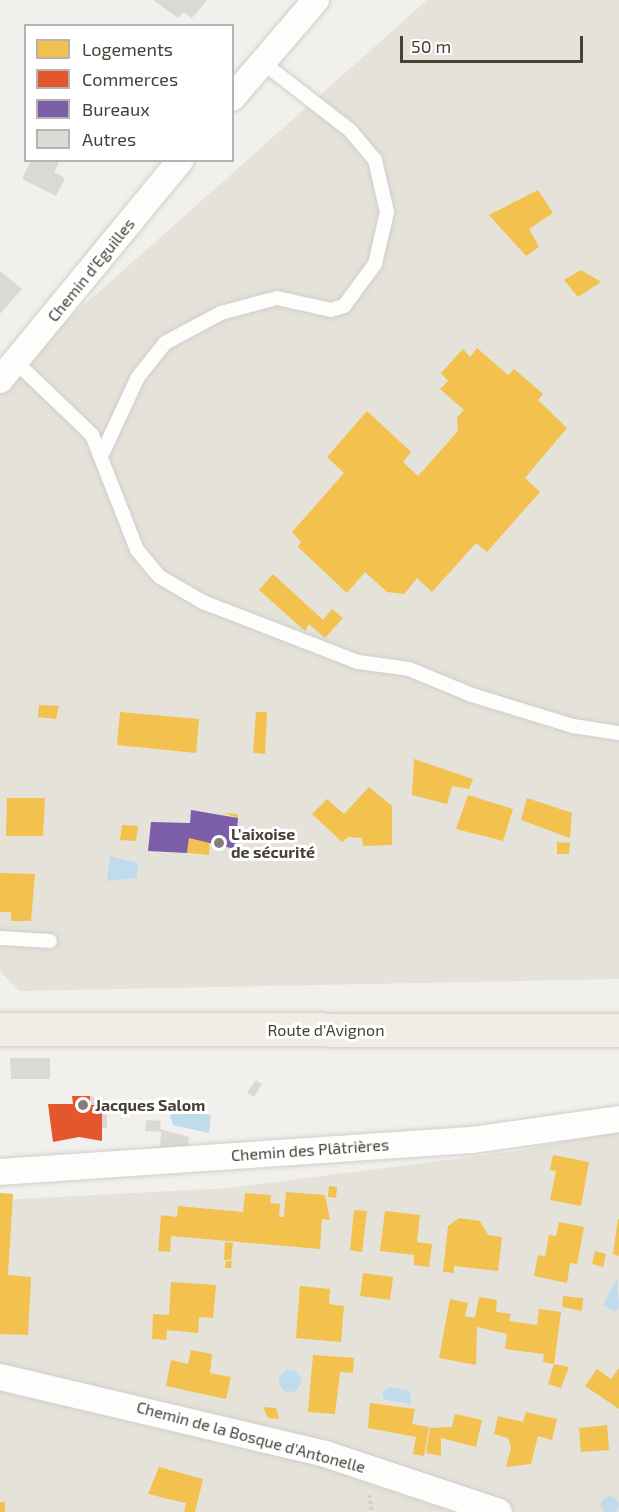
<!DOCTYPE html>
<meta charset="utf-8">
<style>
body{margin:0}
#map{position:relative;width:619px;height:1512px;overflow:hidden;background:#f2f0ec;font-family:"Exo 2",sans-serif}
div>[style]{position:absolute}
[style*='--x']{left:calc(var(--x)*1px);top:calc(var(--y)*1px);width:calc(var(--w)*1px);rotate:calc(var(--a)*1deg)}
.residential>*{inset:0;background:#e5e2da}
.water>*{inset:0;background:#c0dbec}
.round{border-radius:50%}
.homes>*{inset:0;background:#f2c14e}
.shops>*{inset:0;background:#e4572e}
.offices>*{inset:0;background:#7b5ea7}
.building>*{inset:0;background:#dbd9d5}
.path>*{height:4px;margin-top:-2px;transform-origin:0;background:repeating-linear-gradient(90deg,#d2d0cb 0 3px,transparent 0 6px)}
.roads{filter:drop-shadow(0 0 2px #d0ceca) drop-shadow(0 0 2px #d0ceca)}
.lane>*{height:14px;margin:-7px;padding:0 7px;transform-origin:7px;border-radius:7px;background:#fdfdfc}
.street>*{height:26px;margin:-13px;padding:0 13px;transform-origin:13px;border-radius:13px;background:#fdfdfc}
.primary>*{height:33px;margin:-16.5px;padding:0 16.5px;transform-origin:16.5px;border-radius:16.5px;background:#f1ede5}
.dots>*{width:16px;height:16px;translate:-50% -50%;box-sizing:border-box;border:3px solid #fff;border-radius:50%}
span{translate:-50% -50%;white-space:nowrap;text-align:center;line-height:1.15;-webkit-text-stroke:6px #fff;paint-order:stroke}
.street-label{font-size:16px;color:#474138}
.poi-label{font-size:16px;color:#474138;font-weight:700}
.left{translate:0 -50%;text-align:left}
.legend{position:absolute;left:24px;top:24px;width:210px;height:138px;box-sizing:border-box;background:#fff;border:2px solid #b5b3af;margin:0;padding:8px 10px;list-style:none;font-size:18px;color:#474138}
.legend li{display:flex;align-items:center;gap:12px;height:30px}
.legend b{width:30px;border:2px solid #b5b3af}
.scale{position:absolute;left:400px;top:36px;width:183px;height:27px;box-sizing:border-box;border:3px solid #474138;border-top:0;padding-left:8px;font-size:18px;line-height:21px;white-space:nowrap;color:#474138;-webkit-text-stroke:4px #fff;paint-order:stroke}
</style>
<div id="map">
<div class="residential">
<div style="clip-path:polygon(427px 0,619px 0,619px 979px,19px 991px,0 971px,0 380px)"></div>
<div style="clip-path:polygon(619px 1130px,619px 1512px,0 1512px,0 1200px,229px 1188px,516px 1151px)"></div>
</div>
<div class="water">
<div style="clip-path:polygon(110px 856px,138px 863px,137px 878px,107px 881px)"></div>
<div style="clip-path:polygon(176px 1110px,211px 1115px,209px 1133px,173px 1125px,170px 1116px)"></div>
<div style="clip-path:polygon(617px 1278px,619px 1306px,616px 1312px,603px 1305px)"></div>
<div class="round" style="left:279px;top:1370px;width:22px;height:22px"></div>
<div style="clip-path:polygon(390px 1387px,410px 1391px,411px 1404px,384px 1400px,382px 1393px)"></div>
<div class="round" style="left:601px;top:1496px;width:18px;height:18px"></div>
</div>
<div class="homes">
<div style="clip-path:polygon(538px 190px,553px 213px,529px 229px,539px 247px,526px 256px,489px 215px)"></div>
<div style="clip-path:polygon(581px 270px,601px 282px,578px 297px,564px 280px)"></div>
<div style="clip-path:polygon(477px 348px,508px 375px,514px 369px,543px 394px,538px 400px,567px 428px,525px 478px,540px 492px,487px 552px,476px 543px,432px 592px,417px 578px,404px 594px,387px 592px,365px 572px,347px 593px,298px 547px,301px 542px,292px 532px,344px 473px,327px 457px,367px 411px,411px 452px,403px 462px,418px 476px,458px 431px,457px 417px,464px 410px,440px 389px,448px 381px,441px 373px,463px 349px,470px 357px)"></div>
<div style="clip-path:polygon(273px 574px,323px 620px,332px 609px,343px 618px,325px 638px,309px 624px,305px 631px,259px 590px)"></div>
<div style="clip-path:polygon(39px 705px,59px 706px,56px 719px,38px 717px)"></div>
<div style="clip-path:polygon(120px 712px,199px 719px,196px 753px,117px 745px)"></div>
<div style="clip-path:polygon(256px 712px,267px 712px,265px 754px,253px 753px)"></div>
<div style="clip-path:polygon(414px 759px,473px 779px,469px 789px,452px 786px,447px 804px,412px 795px)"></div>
<div style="clip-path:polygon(369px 787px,392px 806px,392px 845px,363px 846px,362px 838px,348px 837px,342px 842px,312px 814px,327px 799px,344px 814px)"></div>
<div style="clip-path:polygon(468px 795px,513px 809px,503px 841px,456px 829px)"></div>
<div style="clip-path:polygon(7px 798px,45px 798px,43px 836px,6px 836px)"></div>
<div style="clip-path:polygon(527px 798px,572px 813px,570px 838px,521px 820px)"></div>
<div style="clip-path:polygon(224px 813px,238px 814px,238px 818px)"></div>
<div style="clip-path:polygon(122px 825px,138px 826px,136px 841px,120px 840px)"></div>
<div style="clip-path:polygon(189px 838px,210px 840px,209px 855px,187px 853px)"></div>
<div style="clip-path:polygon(557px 842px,570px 843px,569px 854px,557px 854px)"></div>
<div style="clip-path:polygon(0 873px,35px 874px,31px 921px,11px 921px,11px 912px,0 912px)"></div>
<div style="clip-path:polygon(553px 1155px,589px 1162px,581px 1206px,550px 1200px,556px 1171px,550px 1170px)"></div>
<div style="clip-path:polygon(329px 1186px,337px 1187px,336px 1198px,328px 1197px)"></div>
<div style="clip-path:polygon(286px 1192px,325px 1195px,330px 1220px,322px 1219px,320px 1249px,171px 1236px,170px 1252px,158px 1251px,161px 1215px,177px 1217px,178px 1206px,243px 1212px,245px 1193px,271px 1195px,270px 1203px,280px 1204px,279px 1217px,284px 1217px)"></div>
<div style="clip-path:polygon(0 1193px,13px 1194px,8px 1275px,31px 1277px,28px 1335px,0 1334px)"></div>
<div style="clip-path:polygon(354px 1210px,367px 1211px,362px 1252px,350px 1250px)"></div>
<div style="clip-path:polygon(385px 1211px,420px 1215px,417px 1242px,432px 1244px,429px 1267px,414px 1265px,414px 1255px,380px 1251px)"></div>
<div style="clip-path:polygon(459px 1218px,480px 1221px,488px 1235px,502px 1237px,498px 1271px,454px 1266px,454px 1273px,443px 1272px,448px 1226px)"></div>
<div style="clip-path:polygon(618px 1219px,619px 1219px,619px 1256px,613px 1254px)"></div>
<div style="clip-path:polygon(559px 1222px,584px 1227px,577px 1264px,570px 1263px,567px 1283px,534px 1276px,538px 1255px,545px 1257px,549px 1235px,556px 1236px)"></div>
<div style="clip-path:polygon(225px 1242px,233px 1243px,231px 1260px,224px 1260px)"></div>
<div style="clip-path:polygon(595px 1251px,606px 1254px,603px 1267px,592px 1264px)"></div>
<div style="clip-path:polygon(226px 1261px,232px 1261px,231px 1268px,225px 1268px)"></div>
<div style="clip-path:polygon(363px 1273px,393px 1277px,390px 1300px,360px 1296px)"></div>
<div style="clip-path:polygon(171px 1282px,216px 1285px,213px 1318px,199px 1317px,198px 1333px,167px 1330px,166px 1340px,152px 1339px,153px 1314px,169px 1315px)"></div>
<div style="clip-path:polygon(300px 1286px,330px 1289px,329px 1304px,344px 1306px,341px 1342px,296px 1338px)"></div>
<div style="clip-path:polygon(563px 1296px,583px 1298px,582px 1311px,562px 1307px)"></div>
<div style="clip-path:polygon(479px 1297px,497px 1300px,496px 1312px,511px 1314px,509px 1321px,537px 1325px,539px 1309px,561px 1312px,554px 1364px,543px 1362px,544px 1354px,505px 1349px,507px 1334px,477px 1327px,476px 1365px,439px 1358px,450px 1299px,468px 1303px,465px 1316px,475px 1318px)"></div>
<div style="clip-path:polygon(191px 1350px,212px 1354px,210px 1373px,231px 1377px,226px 1399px,166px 1386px,171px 1360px,188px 1364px)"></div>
<div style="clip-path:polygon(313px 1355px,354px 1358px,353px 1373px,340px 1372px,335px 1414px,308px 1412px)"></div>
<div style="clip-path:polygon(554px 1364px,569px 1367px,561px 1388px,548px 1384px)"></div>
<div style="clip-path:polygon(619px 1368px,619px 1409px,585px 1386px,597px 1369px,611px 1379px)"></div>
<div style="clip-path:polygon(370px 1403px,415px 1409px,412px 1424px,429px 1427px,424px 1456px,413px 1454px,416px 1437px,368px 1428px)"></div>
<div style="clip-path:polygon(263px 1407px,276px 1408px,279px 1419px,268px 1418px)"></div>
<div style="clip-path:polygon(526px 1412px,557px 1419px,552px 1440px,538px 1436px,531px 1464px,506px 1467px,511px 1447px,508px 1438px,494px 1434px,498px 1416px,523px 1422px)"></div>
<div style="clip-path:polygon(455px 1414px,482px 1420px,476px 1447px,441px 1438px,441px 1456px,426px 1453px,430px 1428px,452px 1427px)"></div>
<div style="clip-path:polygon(607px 1425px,609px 1450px,581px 1452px,579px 1428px)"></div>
<div style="clip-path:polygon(159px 1467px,203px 1479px,195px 1512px,184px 1512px,186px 1503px,148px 1494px)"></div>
<div style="clip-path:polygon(0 1502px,5px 1502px,5px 1512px,0 1512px)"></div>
</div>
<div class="shops">
<div style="clip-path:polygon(72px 1096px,90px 1096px,90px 1105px,102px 1105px,102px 1141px,79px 1137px,53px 1142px,48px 1104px,73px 1104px)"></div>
</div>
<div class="offices">
<div style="clip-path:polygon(191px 810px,238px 818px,235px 849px,189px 838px,187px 853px,148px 851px,151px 822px,190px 823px)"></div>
</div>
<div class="building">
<div style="clip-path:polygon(153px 0,207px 0,192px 18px,183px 12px,178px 18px)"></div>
<div style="clip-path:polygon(31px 160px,60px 160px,54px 172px,65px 178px,56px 196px,22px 179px)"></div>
<div style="clip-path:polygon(0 271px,22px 289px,0 314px)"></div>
<div style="clip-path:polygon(10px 1058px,50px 1058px,50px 1079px,11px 1079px)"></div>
<div style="clip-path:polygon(256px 1080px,262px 1084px,254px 1097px,247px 1092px)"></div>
<div style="clip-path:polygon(90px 1096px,107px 1100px,107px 1128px,102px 1128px,102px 1105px,90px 1105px)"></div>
<div style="clip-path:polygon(146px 1120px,161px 1121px,160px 1129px,189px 1137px,188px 1146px,160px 1148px,161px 1132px,145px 1131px)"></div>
</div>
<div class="path">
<div style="--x:369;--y:1495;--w:17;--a:80"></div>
</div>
<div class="roads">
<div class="lane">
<div style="--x:17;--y:363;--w:104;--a:43.8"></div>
<div style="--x:92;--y:435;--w:123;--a:68.6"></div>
<div style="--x:137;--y:550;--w:35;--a:50"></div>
<div style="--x:160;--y:577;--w:50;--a:30.2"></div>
<div style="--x:203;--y:602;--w:166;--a:21.2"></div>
<div style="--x:358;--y:662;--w:51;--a:7.8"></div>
<div style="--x:409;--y:669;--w:68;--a:22.4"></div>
<div style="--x:472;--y:695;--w:106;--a:17.1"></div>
<div style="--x:573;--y:726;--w:47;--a:8.7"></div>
<div style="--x:103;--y:452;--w:83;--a:-65"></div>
<div style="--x:138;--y:377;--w:43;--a:-51.5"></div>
<div style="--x:165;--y:343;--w:64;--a:-28.2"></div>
<div style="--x:221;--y:313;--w:58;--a:-15"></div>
<div style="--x:277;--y:298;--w:55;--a:12.5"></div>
<div style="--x:331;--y:310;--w:14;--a:-17"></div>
<div style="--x:344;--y:306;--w:52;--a:-53.6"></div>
<div style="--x:375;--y:264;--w:53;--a:-77"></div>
<div style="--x:387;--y:212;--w:53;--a:-103"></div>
<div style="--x:375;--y:160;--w:38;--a:-130"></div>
<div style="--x:351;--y:131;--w:113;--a:-142.2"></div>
<div style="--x:0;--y:938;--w:50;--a:3.4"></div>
</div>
<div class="street">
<div style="--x:232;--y:98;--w:129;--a:-49.4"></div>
<div style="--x:0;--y:380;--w:285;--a:-50.6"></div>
<div style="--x:0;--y:1172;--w:473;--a:-3.9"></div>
<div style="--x:472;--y:1140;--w:148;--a:-8.1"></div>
<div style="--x:0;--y:1377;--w:334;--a:13.3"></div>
<div style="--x:325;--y:1454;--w:183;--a:18.4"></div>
</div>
<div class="primary">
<div style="--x:0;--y:1029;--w:619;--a:0.09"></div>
</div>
</div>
<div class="dots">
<div style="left:219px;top:843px;background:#837e77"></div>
<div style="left:83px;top:1105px;background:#837e77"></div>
</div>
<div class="street-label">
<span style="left:91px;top:270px;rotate:-51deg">Chemin d'Eguilles</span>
<span style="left:326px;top:1030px">Route d'Avignon</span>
<span style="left:310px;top:1150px;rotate:-4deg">Chemin des Plâtrières</span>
<span style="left:251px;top:1437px;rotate:15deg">Chemin de la Bosque d'Antonelle</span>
</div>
<div class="poi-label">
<span class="left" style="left:231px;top:843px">L'aixoise<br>de sécurité</span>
<span class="left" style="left:95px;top:1105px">Jacques Salom</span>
</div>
<ul class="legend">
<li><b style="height:16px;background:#f2c14e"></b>Logements</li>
<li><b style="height:16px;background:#e4572e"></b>Commerces</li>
<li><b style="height:16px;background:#7b5ea7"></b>Bureaux</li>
<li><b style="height:16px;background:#dbd9d5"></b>Autres</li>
</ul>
<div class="scale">50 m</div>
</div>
